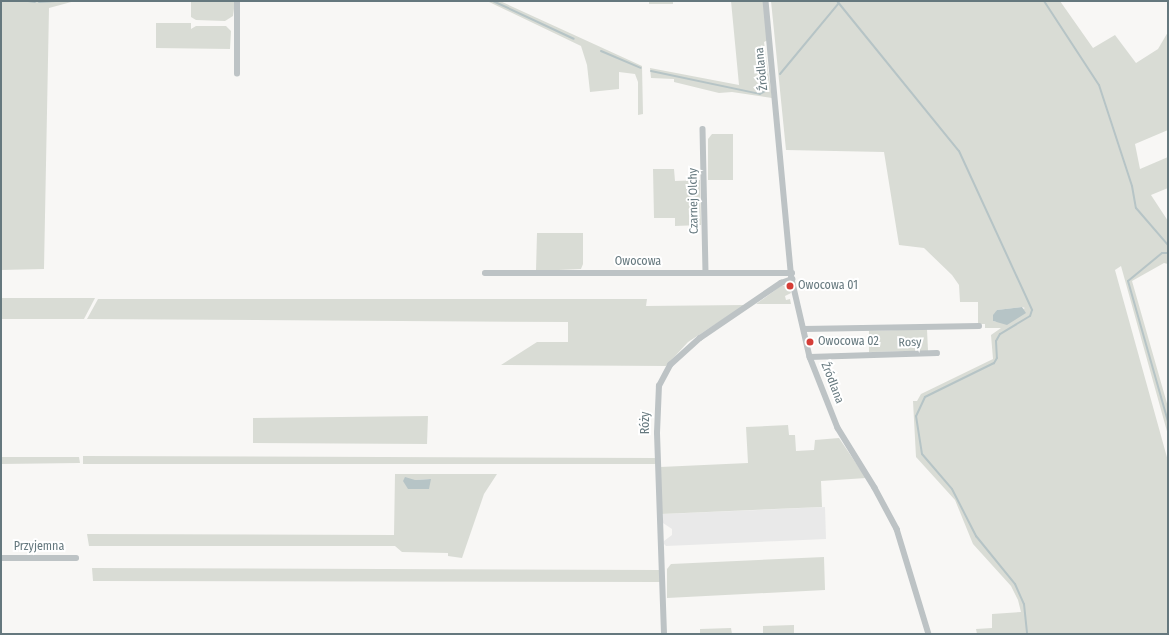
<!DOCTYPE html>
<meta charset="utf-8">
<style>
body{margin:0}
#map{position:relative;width:1169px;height:635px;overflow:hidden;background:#f8f7f5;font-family:"Fira Sans Condensed",sans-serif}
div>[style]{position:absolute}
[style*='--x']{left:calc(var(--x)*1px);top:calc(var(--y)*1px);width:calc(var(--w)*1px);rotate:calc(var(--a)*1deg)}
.built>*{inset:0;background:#e9e9e9}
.green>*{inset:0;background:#d9dcd5}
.water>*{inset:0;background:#b6c4c6}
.stream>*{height:2px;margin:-1px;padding:0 1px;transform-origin:1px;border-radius:1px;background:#b6c4c6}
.street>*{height:5.5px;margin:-2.75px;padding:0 2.75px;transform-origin:2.75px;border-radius:2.75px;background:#bdc3c5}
.dots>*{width:11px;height:11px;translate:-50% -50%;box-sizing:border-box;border:2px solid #fff;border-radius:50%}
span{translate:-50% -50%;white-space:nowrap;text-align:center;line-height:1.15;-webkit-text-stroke:4px #fff;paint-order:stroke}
.street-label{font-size:12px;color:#65787e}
.poi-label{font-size:12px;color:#65787e}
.left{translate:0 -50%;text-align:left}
.frame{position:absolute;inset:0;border:2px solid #65787e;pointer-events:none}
</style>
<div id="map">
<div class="built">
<div style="clip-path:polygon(825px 507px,826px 539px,666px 546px,664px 544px,664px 541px,672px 535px,672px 529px,663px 523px,663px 514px)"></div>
</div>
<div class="green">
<div style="clip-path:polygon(1px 1px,75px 1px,49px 8px,44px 269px,1px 270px)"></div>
<div style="clip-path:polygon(191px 1px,235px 1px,233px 16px,225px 21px,196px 20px,191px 17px)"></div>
<div style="clip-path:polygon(487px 1px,500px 1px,642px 66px,643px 114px,638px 115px,638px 82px,635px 74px,619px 72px,619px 89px,590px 92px,587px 65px,581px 46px)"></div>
<div style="clip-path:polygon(649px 1px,673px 1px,673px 4px,649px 4px)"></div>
<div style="clip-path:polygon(731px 1px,763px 1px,768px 40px,764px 42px,772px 98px,732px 92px,719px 93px,674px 82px,674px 79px,651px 78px,650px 68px,739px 85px)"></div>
<div style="clip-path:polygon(evenodd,771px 1px,1060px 1px,1093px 48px,1115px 35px,1136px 63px,1158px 49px,1168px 32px,1168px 130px,1135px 144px,1140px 169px,1168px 157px,1168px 188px,1151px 195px,1168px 221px,1168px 264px,1164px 263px,1132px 281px,1168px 407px,1168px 435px,1121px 266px,1115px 270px,1168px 461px,1168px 634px,977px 634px,976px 629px,992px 628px,992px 614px,1021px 612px,1018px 600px,1011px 586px,973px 544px,955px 500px,916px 457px,913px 401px,917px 401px,921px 394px,993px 359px,991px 335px,1001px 328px,985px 328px,985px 324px,978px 324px,978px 302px,960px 302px,959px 285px,952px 275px,924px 248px,899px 245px,884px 152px,786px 150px,771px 1px,1022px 307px,1025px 308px,996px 322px,993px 321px,997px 310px,1022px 307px)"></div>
<div style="clip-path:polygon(156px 23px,191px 23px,191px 29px,196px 26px,226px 26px,231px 31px,230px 49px,156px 48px)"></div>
<div style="clip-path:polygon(712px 134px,733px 134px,733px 180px,708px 180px,708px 139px)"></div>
<div style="clip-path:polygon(653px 169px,674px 169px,675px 181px,700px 180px,701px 225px,675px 226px,675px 218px,654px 218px)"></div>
<div style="clip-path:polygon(537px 233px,583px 233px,583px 264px,581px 269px,536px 271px)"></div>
<div style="clip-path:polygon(789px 285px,791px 293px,785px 296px,786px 300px,790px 299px,791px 304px,756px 304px,781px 286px)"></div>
<div style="clip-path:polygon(1px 298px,95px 298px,84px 319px,1px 319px)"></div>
<div style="clip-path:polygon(98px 299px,647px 299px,646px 306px,745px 305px,688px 342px,666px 366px,501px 365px,537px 342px,568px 342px,568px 322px,87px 319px)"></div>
<div style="clip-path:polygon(927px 329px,928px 351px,869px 352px,869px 331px)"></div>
<div style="clip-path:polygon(428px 416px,427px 444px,253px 443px,253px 418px)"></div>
<div style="clip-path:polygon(788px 425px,789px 435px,795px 435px,796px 451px,814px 450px,815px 440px,839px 438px,866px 478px,821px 481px,822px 507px,661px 514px,660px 467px,748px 463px,746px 427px)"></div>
<div style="clip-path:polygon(83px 456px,655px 458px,656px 464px,83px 464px)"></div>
<div style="clip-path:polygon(1px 457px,79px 457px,80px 463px,1px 464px)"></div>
<div style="clip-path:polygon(evenodd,395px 474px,497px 474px,484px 494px,462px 558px,448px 556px,448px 553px,402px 552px,395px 546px,89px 546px,87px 534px,394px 535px,395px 474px,431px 479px,408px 489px,415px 480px,431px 479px)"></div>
<div style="clip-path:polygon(824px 557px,825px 590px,667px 598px,667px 569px,671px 564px)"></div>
<div style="clip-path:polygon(92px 568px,660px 570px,661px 582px,93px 581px)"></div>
<div style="clip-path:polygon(794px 625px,794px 634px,763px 634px,763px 626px)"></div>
<div style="clip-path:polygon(731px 628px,732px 634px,700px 634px,700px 629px)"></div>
</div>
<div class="water">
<div style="clip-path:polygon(1022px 307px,1026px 313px,1007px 325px,993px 321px,993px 315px,997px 310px)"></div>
<div style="clip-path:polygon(405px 477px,415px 480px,431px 479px,429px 489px,408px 489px,403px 481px)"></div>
</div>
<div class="stream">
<div style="--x:28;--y:1;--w:7;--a:8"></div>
<div style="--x:493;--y:1;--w:89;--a:25.1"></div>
<div style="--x:837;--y:1;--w:193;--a:50.9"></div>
<div style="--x:959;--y:151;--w:175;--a:65.3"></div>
<div style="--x:1032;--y:310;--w:6;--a:108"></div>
<div style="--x:1030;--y:316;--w:35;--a:149"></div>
<div style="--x:1000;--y:334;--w:8;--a:120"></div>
<div style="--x:996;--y:341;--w:17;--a:87"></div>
<div style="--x:997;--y:358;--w:6;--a:121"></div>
<div style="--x:994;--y:363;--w:77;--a:153.8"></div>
<div style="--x:925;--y:397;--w:21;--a:115"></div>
<div style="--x:916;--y:416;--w:38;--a:81"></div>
<div style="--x:922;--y:454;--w:46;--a:49.4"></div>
<div style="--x:952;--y:489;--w:53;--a:62.9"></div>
<div style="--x:976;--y:536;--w:62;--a:50.9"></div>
<div style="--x:1015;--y:584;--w:22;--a:66"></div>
<div style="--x:1024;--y:604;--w:30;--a:84"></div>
<div style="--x:1044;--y:1;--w:100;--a:56.8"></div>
<div style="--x:1099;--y:85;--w:106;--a:71.9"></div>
<div style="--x:1132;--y:186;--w:22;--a:80"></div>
<div style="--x:1136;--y:208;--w:49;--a:49.1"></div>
<div style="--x:39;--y:2;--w:17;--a:-3"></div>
<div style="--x:601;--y:51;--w:43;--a:23"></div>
<div style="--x:651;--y:71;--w:111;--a:11.9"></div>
<div style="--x:760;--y:94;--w:8;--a:-30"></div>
<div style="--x:780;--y:74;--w:92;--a:-50.3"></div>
<div style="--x:1168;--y:253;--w:6;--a:180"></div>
<div style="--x:1162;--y:253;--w:44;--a:140.5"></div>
<div style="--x:1128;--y:281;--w:146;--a:74.1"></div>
</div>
<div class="street">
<div style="--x:766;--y:1;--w:279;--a:84.7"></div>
<div style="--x:792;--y:279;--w:80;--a:77"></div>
<div style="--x:810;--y:357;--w:76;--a:68.5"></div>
<div style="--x:838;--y:428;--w:70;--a:58.3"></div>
<div style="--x:875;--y:488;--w:47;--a:61.8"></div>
<div style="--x:897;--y:529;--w:110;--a:73.1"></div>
<div style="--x:237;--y:74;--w:73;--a:-90"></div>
<div style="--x:703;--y:129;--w:144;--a:88.8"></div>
<div style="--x:485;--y:273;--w:307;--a:0"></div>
<div style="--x:804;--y:329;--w:175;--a:-1"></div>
<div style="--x:810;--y:357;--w:127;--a:-1.8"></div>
<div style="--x:1;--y:558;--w:75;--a:0"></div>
<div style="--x:664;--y:634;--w:201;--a:-92"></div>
<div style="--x:657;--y:433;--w:47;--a:-87.6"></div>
<div style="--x:659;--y:386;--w:24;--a:-62"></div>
<div style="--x:670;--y:365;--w:40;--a:-42"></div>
<div style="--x:700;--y:338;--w:98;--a:-34.2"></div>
<div style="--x:781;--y:283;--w:12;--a:-20"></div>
</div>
<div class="dots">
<div style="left:790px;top:286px;background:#d53e38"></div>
<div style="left:810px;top:342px;background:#d53e38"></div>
</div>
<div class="street-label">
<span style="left:762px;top:69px;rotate:-96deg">Źródlana</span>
<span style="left:694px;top:201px;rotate:-91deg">Czarnej Olchy</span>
<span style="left:638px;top:262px">Owocowa</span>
<span style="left:910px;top:343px;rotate:-2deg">Rosy</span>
<span style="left:832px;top:383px;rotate:69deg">Źródlana</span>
<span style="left:646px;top:423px;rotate:-90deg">Róży</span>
<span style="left:39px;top:547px">Przyjemna</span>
</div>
<div class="poi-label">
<span class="left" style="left:798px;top:286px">Owocowa 01</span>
<span class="left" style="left:818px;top:342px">Owocowa 02</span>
</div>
<div class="frame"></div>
</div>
